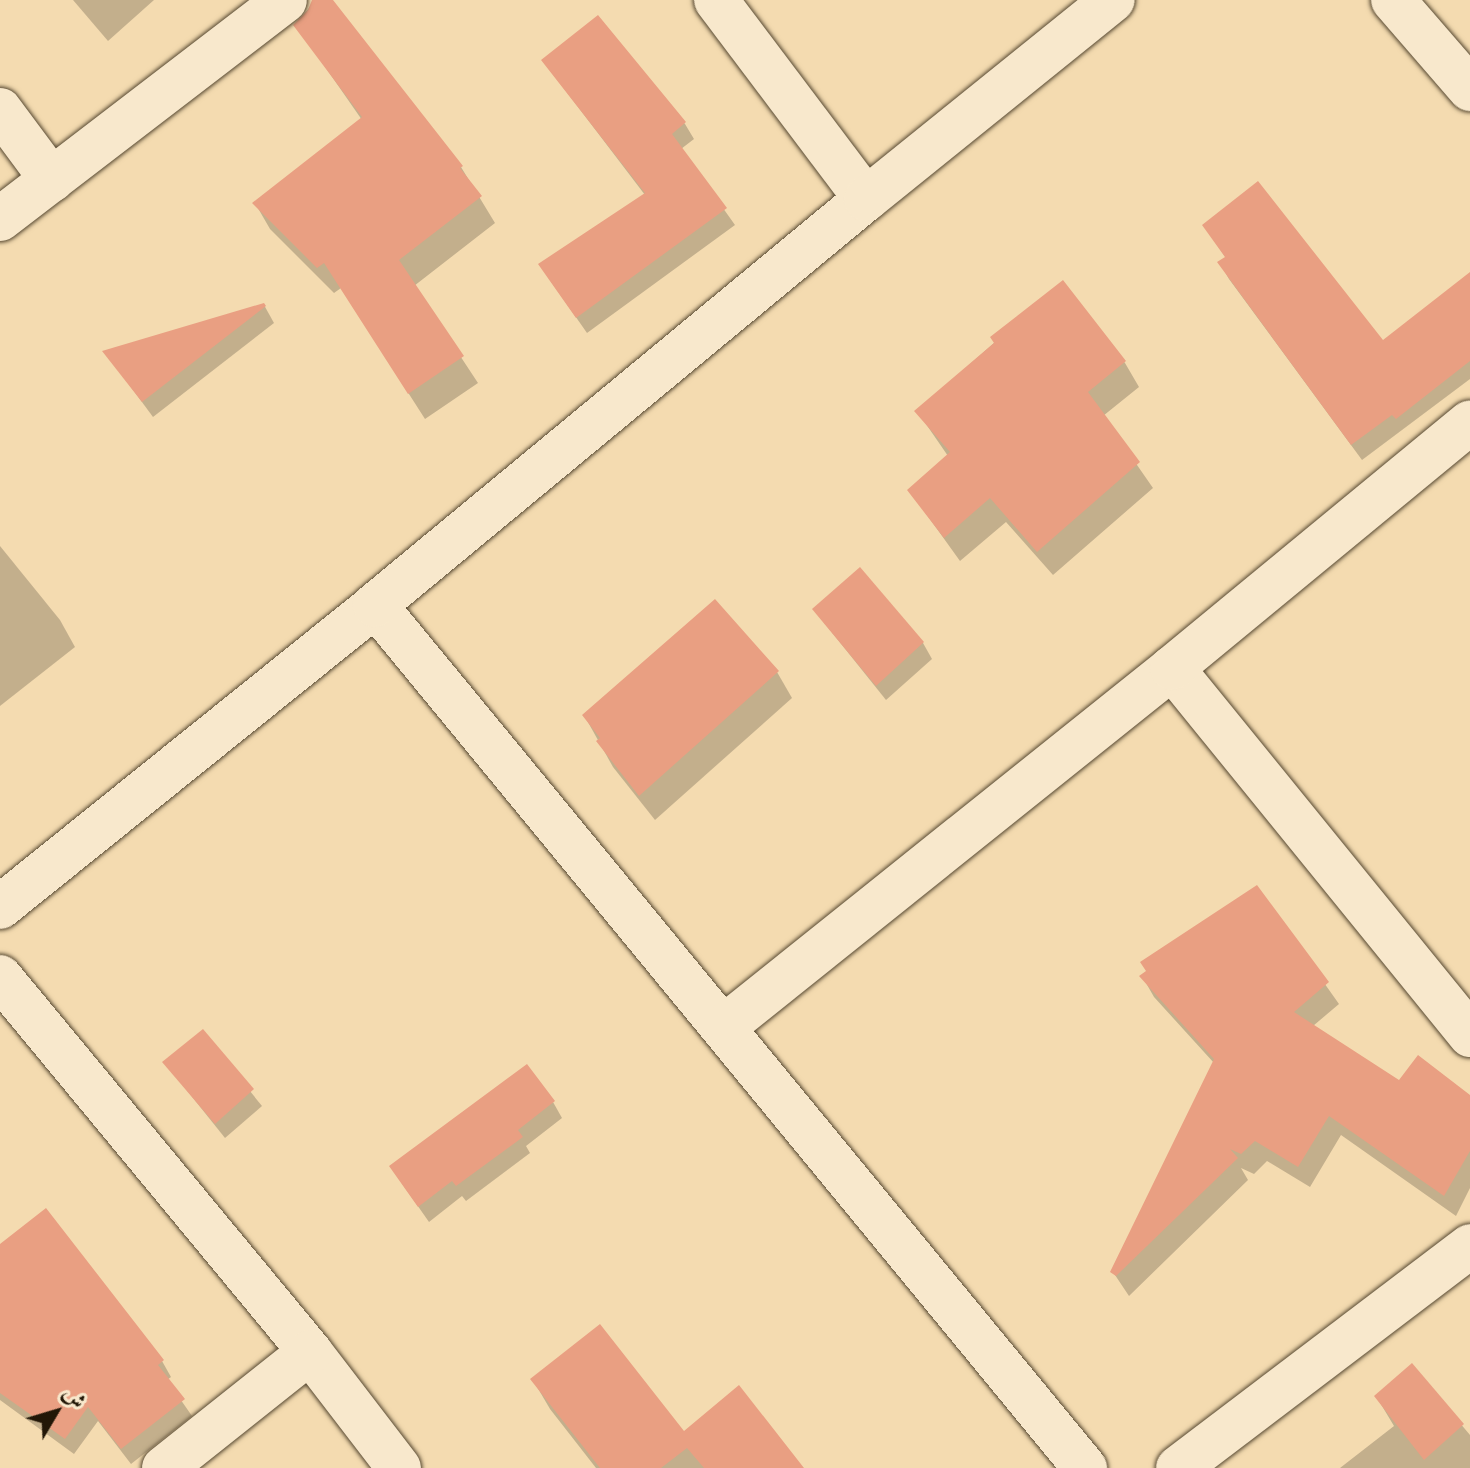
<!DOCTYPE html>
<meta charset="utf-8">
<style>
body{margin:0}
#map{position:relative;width:1470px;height:1468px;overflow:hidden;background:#f4dbb0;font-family:"Gentium Book Plus",Amiri,serif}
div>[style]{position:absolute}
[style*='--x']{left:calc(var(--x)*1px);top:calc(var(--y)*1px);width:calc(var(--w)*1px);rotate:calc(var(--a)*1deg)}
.shadow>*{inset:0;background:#0003}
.building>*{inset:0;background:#e99f82}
.roads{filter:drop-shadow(0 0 2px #564831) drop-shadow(0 0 2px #564831)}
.street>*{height:44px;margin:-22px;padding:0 22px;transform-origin:22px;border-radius:22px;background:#f8e8cc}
span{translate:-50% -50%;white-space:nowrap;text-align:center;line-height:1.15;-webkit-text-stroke:8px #f8e8cc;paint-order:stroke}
.north{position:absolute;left:16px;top:1372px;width:80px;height:80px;-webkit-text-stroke:6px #f8e8cc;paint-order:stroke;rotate:52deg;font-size:22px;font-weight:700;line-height:32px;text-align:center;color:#221707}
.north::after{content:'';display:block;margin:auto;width:28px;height:36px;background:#221707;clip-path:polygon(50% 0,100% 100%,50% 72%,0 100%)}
</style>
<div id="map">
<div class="shadow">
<div style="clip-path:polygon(73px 0,154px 0,108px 41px)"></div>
<div style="clip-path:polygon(315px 0,331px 0,461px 167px,495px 223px,414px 286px,478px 383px,425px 419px,341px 288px,334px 293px,270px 229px,255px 203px,362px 120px,296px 25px)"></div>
<div style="clip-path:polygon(598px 18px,685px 124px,694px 139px,681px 149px,735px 225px,587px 333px,550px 280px,645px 195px,543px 61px)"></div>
<div style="clip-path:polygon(1204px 226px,1382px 343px,1470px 274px,1470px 379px,1362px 460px,1229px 279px,1220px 263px,1226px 258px)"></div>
<div style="clip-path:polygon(1062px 283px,1125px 363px,1139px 387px,1103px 416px,1153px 488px,1053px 575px,1006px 522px,960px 561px,909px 490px,948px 456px,917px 411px)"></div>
<div style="clip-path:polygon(264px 305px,274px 323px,153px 417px,105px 352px)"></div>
<div style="clip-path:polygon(0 546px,60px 620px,75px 647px,0 706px)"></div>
<div style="clip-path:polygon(860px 570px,923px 643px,932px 659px,886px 700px,814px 610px)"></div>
<div style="clip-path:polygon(777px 672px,792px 698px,655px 820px,613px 767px,584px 715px)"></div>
<div style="clip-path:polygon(1257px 888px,1339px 1004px,1313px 1026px,1399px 1083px,1470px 1097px,1470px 1188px,1456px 1216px,1341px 1135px,1310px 1187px,1267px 1161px,1254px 1174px,1241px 1168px,1248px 1180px,1129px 1296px,1113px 1272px,1214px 1063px,1154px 997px,1142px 976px)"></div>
<div style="clip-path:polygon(202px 1032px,262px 1106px,225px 1138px,165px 1063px)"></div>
<div style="clip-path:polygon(553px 1102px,562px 1118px,526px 1146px,530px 1153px,466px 1201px,462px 1196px,429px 1222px,401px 1182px)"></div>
<div style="clip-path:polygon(0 1245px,162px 1361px,171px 1377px,167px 1380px,192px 1416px,131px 1464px,98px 1421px,74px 1454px,0 1400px)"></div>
<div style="clip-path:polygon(1412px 1366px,1470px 1435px,1470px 1468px,1340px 1468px,1394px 1426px,1376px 1396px)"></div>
<div style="clip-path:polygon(533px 1380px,684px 1434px,796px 1468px,596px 1468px,550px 1409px)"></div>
</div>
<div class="building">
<div style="clip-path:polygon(312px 0,333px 0,463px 166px,460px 168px,482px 196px,399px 260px,464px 356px,408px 394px,324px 263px,317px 268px,252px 203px,362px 117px,293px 25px,308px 10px)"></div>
<div style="clip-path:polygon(598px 15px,686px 122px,672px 134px,727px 208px,576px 318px,538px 264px,645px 193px,541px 60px)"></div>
<div style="clip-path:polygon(1258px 181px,1383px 340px,1470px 272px,1470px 361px,1396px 419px,1392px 415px,1351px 445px,1217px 262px,1225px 257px,1202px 225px)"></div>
<div style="clip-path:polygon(1063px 280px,1126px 361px,1088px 392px,1140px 462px,1037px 552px,990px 498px,944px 538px,907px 490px,950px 452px,914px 411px,994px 343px,990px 337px)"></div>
<div style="clip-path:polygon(264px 303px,266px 306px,142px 402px,102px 351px)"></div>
<div style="clip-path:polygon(860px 567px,924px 642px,876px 686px,812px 609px)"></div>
<div style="clip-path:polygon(715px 599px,779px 671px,639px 796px,596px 741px,600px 738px,582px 715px)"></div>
<div style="clip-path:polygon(1257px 885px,1329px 982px,1294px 1012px,1399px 1080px,1418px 1055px,1470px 1095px,1470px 1151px,1444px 1196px,1329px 1116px,1298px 1167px,1255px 1141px,1241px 1154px,1230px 1149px,1238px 1158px,1116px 1276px,1110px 1272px,1214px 1059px,1139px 976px,1146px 971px,1140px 962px)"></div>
<div style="clip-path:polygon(203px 1029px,254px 1089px,215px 1124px,162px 1062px)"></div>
<div style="clip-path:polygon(527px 1064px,555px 1101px,518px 1130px,523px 1137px,456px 1186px,452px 1181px,418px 1207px,389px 1166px)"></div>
<div style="clip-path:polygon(46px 1208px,164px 1360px,158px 1365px,185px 1399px,121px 1449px,88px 1407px,65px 1439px,0 1393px,0 1244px)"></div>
<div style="clip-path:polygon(600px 1324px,684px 1431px,739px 1385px,804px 1468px,704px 1468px,687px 1448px,661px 1468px,600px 1468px,530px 1379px)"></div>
<div style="clip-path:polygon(1412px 1363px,1464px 1424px,1424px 1460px,1374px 1396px)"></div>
</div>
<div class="roads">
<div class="street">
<div style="--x:716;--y:0;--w:249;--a:53"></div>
<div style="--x:1393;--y:0;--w:118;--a:49.1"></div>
<div style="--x:0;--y:110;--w:87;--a:53.4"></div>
<div style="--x:0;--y:219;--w:359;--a:-37.5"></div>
<div style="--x:375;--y:605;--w:1118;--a:50.56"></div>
<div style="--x:1172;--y:668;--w:473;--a:50.9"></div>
<div style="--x:0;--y:907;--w:481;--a:-38.8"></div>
<div style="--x:375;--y:605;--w:637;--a:-39.59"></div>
<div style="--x:866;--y:199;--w:317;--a:-38.9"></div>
<div style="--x:0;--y:977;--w:487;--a:50.4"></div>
<div style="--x:310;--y:1352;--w:146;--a:52.5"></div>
<div style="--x:725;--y:1026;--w:573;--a:-38.69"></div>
<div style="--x:1172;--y:668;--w:386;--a:-39.5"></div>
<div style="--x:164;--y:1468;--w:186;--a:-38.5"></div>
<div style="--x:1178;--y:1468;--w:367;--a:-37.2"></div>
</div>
</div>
<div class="north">ش</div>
</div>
